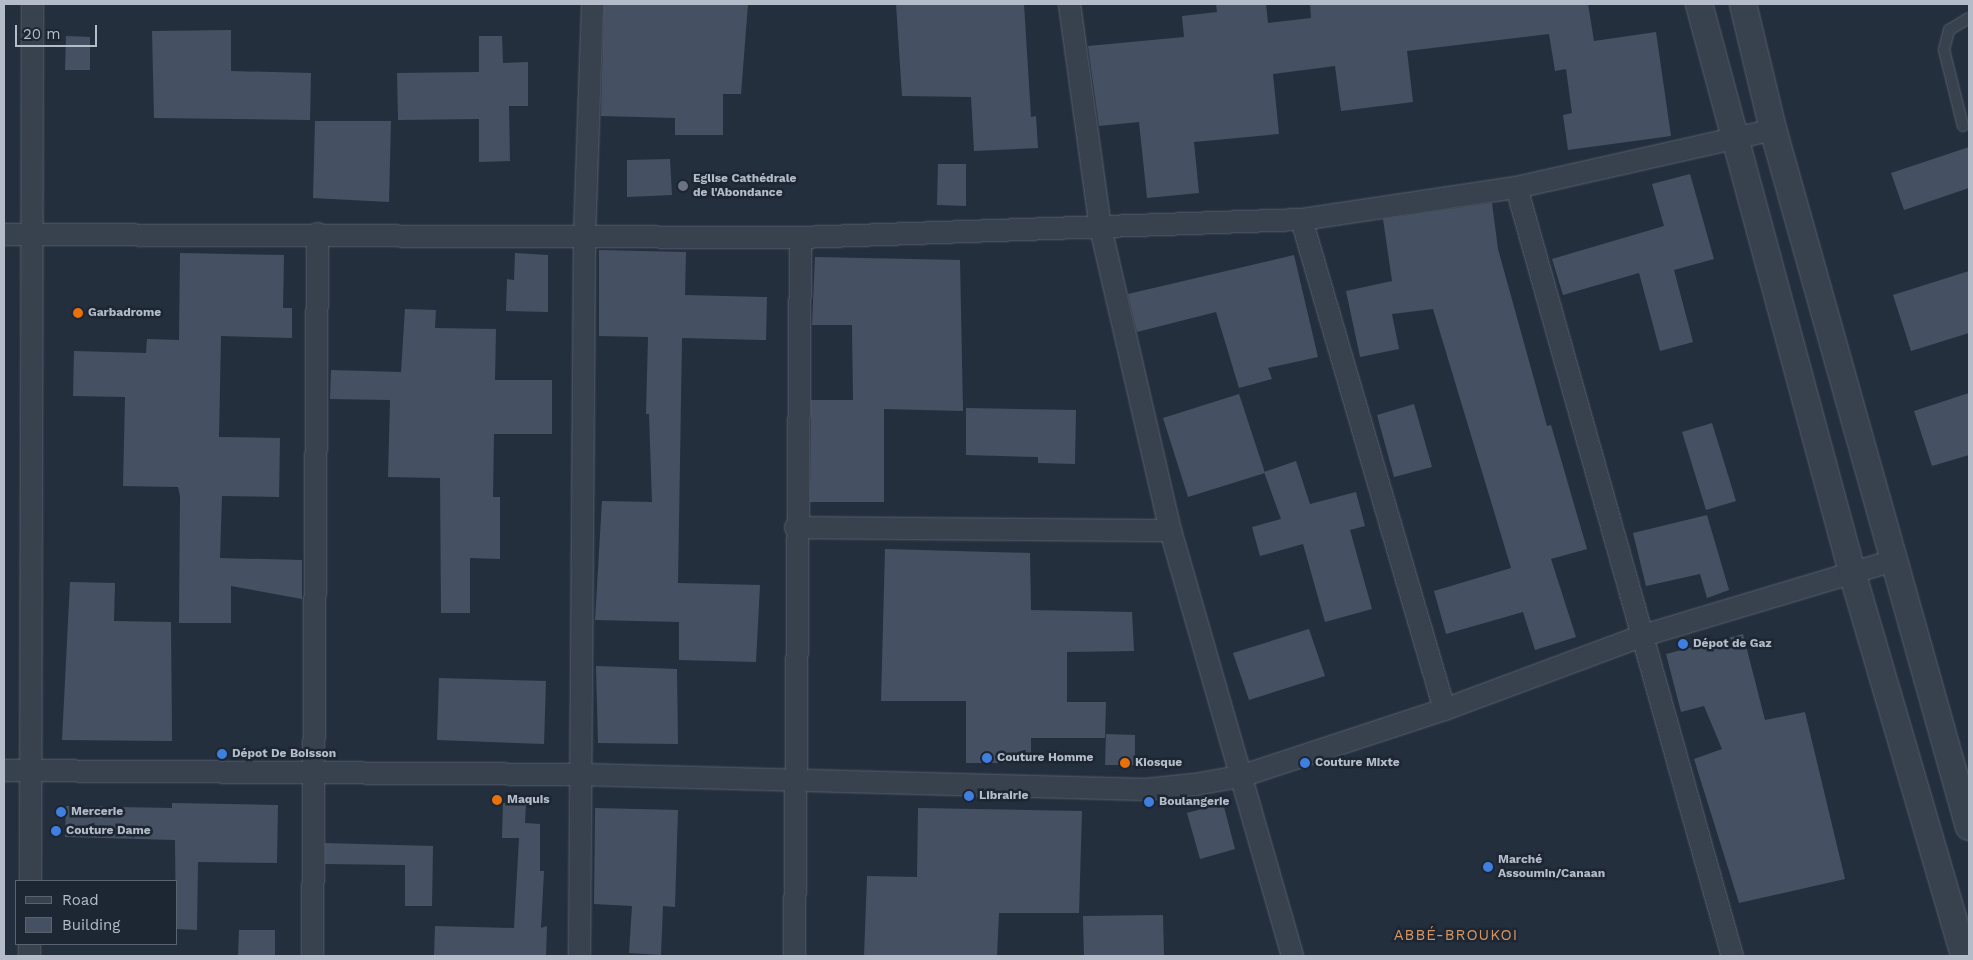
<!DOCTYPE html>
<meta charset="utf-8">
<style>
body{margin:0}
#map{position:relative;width:1973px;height:960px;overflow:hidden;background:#242f3e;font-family:"Work Sans",sans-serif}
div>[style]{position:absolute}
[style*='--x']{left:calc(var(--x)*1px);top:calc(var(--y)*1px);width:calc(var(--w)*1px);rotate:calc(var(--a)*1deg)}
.building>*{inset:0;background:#455162}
.roads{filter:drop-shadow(0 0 1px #565f6c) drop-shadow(0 0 1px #565f6c)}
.service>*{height:10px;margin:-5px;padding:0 5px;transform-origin:5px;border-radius:5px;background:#38414e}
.minor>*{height:21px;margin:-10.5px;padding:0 10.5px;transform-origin:10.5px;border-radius:10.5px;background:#38414e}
.tertiary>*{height:26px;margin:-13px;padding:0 13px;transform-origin:13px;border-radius:13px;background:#38414e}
.dots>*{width:14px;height:14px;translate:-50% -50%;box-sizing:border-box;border:2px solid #1d2633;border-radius:50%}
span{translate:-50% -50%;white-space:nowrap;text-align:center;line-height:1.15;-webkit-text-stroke:5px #1d2633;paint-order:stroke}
.poi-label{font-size:12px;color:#b4bcc9;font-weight:700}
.left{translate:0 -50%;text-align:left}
.quarter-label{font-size:15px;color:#d59563;letter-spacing:1px}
.frame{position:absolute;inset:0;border:5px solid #b4bcc9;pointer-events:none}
.legend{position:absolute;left:15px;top:880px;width:162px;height:65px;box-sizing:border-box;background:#1d2633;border:1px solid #59626f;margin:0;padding:6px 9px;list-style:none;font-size:15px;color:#b4bcc9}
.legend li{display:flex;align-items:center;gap:10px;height:25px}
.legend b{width:25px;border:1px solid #59626f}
.scale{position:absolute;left:15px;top:25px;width:82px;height:22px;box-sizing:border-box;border:2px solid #b4bcc9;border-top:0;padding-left:6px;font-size:15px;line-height:18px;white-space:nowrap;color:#b4bcc9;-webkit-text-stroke:4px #1d2633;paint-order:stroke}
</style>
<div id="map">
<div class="building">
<div style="clip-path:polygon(604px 4px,748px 4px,741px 94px,723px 94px,723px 135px,675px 135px,675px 118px,601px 116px)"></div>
<div style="clip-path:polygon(896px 4px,1024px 4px,1031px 117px,1036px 116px,1038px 148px,974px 151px,971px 97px,902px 96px)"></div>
<div style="clip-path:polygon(1216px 4px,1266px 4px,1268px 23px,1311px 18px,1310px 4px,1588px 4px,1594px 41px,1656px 32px,1671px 136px,1568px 150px,1563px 115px,1572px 113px,1566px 69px,1555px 71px,1549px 34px,1407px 51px,1413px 102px,1341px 111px,1335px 66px,1273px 74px,1279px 134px,1194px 142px,1199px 193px,1147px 198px,1139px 122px,1099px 126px,1088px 46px,1184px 37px,1182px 16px,1217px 12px)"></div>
<div style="clip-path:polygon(231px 30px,231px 71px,311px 73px,310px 120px,154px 118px,152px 31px)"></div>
<div style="clip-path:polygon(66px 36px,90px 37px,90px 70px,65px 70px)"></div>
<div style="clip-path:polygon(479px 36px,502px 36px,503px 63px,528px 62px,528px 106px,509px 106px,510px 161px,479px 162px,479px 119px,398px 120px,397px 73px,479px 72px)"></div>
<div style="clip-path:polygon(315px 121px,391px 121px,389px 202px,313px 198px)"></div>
<div style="clip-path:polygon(1969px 147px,1969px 188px,1904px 210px,1891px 173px)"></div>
<div style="clip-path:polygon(670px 159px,672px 195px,627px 197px,627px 160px)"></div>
<div style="clip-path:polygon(938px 164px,966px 164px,966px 206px,937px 205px)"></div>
<div style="clip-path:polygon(1690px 174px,1714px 259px,1674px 270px,1693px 342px,1660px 351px,1639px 273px,1563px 295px,1552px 259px,1664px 226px,1652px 184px)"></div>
<div style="clip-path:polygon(1492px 203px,1498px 249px,1547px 426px,1551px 425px,1587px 549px,1551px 559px,1576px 637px,1535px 650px,1523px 612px,1446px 634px,1434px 591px,1511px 568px,1433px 309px,1392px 314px,1399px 349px,1360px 357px,1346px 291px,1392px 281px,1383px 219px)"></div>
<div style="clip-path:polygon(599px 250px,686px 252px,685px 295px,767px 297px,766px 340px,682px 338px,678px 583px,760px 585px,756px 662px,679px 660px,679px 622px,595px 620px,602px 501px,652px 502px,649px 414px,646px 414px,648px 337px,599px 336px)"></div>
<div style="clip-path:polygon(180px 253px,284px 255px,283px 308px,292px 308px,292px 338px,221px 336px,219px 437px,280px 438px,279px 497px,222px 496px,220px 558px,302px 560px,302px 599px,231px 586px,231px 623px,179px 623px,180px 496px,178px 487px,123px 486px,125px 397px,73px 396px,74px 351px,146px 353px,147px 339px,179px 340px)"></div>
<div style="clip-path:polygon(515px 253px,548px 255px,548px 312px,506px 311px,507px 279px,514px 280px)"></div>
<div style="clip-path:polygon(1294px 255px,1318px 357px,1268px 368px,1272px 379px,1239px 388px,1216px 312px,1137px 332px,1128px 294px)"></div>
<div style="clip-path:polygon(815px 257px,960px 260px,963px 411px,884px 409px,884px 502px,810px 502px,811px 400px,853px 400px,852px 325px,812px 325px)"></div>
<div style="clip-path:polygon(1969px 271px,1969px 333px,1911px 351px,1893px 295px)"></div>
<div style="clip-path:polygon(405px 309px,436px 310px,435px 328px,496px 329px,495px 380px,552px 380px,552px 434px,494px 434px,493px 497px,500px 497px,500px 559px,470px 558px,470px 613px,441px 613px,440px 478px,388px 477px,390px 400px,330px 399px,331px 370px,401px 372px)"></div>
<div style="clip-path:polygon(1969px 393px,1969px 455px,1932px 466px,1914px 411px)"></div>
<div style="clip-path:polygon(1239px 394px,1265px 473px,1188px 497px,1163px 418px)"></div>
<div style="clip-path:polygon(1414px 404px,1432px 467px,1394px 477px,1377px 415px)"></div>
<div style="clip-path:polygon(966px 408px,1076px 410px,1075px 464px,1038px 463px,1038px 457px,966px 455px)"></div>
<div style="clip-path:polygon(1712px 423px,1736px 501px,1706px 510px,1682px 432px)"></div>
<div style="clip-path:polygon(1296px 461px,1310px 504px,1356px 492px,1365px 526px,1350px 530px,1372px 609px,1325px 622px,1303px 544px,1260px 556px,1252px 527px,1281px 519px,1264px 472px)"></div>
<div style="clip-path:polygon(1707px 515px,1729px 590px,1707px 598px,1700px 574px,1646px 586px,1633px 533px)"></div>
<div style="clip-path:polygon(885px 549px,1030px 553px,1031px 610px,1132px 612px,1134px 651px,1067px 652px,1067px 702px,1106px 702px,1105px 738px,1031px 738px,1031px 763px,966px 763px,966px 701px,881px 701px)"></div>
<div style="clip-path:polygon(70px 582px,115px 583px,114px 621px,171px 622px,172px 741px,62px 740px)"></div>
<div style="clip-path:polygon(1309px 629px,1325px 676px,1249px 700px,1233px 653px)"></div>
<div style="clip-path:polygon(1743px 634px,1765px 720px,1805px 712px,1845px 879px,1739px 903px,1694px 759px,1722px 749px,1704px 706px,1681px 712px,1666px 654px)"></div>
<div style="clip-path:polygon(596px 666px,677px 669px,678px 744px,598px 743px)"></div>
<div style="clip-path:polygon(439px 678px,546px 681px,544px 744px,437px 740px)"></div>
<div style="clip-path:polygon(1106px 734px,1135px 735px,1135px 765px,1105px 765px)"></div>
<div style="clip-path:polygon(172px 803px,278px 805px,277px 863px,198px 862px,197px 930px,176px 929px,175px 840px,65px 837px,66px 806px,172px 808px)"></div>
<div style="clip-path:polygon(503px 803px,526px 803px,525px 823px,540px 824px,540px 871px,544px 871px,541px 928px,547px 926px,546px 956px,434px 956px,435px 926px,514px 928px,519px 838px,502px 838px)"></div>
<div style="clip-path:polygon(1223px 803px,1235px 849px,1200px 859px,1187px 813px)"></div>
<div style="clip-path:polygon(595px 808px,678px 810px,675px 907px,663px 906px,661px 955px,629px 953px,632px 906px,594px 904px)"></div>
<div style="clip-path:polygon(918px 808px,1082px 811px,1079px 913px,999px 913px,997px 956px,864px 956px,867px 876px,917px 877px)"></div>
<div style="clip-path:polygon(325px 843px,433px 846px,432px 906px,405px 906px,405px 865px,325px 864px)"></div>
<div style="clip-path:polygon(1163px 915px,1164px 956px,1084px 956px,1083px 916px)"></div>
<div style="clip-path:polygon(239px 930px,275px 930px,275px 956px,238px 956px)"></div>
</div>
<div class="roads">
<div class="service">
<div style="--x:1963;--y:126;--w:78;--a:-104"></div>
<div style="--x:1944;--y:50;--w:21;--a:-76"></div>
<div style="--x:1949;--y:30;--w:23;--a:-31"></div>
</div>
<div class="minor">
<div style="--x:1069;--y:4;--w:225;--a:82.1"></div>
<div style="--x:1100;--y:227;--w:311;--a:77"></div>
<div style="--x:1170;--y:530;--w:443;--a:74"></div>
<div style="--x:1516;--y:187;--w:799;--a:74.31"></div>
<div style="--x:1301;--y:219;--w:510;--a:73.73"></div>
<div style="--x:4;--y:234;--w:796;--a:0.22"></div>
<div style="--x:800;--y:237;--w:501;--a:-2.06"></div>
<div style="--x:1301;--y:219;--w:217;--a:-8.5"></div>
<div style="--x:1516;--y:187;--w:263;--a:-12.7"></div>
<div style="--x:795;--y:527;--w:375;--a:0.5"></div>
<div style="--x:4;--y:770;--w:576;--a:0.4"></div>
<div style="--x:580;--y:774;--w:565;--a:1.52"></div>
<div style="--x:1145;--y:789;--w:49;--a:-5.8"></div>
<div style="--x:1194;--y:784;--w:47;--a:-9.9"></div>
<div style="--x:1240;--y:776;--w:215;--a:-18.2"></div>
<div style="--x:1444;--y:709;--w:212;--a:-20.4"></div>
<div style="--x:1643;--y:635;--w:261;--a:-16.7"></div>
<div style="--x:30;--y:881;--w:877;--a:-89.87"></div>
<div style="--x:29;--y:956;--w:12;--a:-90"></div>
<div style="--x:312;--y:956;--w:723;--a:-89.6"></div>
<div style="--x:579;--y:956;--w:721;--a:-89.6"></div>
<div style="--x:584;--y:235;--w:231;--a:-88"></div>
<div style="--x:794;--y:956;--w:719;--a:-89.52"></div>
</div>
<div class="tertiary">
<div style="--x:1699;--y:4;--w:588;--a:74.92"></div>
<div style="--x:1852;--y:572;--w:400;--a:73.7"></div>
<div style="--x:1743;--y:4;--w:129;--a:76.5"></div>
<div style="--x:1773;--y:129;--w:725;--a:74.32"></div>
</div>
</div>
<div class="dots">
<div style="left:683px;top:186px;background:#6b7280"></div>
<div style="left:78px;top:313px;background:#e8710a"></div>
<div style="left:1683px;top:644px;background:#3f7fe0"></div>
<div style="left:222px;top:754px;background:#3f7fe0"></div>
<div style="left:987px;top:758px;background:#3f7fe0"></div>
<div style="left:1125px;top:763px;background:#e8710a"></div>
<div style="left:1305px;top:763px;background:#3f7fe0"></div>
<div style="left:969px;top:796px;background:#3f7fe0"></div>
<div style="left:497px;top:800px;background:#e8710a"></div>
<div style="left:1149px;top:802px;background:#3f7fe0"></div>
<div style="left:61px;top:812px;background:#3f7fe0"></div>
<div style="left:56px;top:831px;background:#3f7fe0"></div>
<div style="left:1488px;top:867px;background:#3f7fe0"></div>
</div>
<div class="poi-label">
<span class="left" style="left:693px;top:186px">Eglise Cathédrale<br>de l'Abondance</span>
<span class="left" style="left:88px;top:313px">Garbadrome</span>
<span class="left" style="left:1693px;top:644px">Dépot de Gaz</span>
<span class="left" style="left:232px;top:754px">Dépot De Boisson</span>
<span class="left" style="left:997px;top:758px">Couture Homme</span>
<span class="left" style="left:1135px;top:763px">Kiosque</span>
<span class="left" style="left:1315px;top:763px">Couture Mixte</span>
<span class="left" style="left:979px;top:796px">Librairie</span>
<span class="left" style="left:507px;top:800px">Maquis</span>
<span class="left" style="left:1159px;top:802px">Boulangerie</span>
<span class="left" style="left:71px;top:812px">Mercerie</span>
<span class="left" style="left:66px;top:831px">Couture Dame</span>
<span class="left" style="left:1498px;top:867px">Marché<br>Assoumin/Canaan</span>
</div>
<div class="quarter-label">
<span style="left:1456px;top:936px">ABBÉ-BROUKOI</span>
</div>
<div class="frame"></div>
<ul class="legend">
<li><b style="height:6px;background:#38414e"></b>Road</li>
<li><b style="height:14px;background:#455162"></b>Building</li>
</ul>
<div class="scale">20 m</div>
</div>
